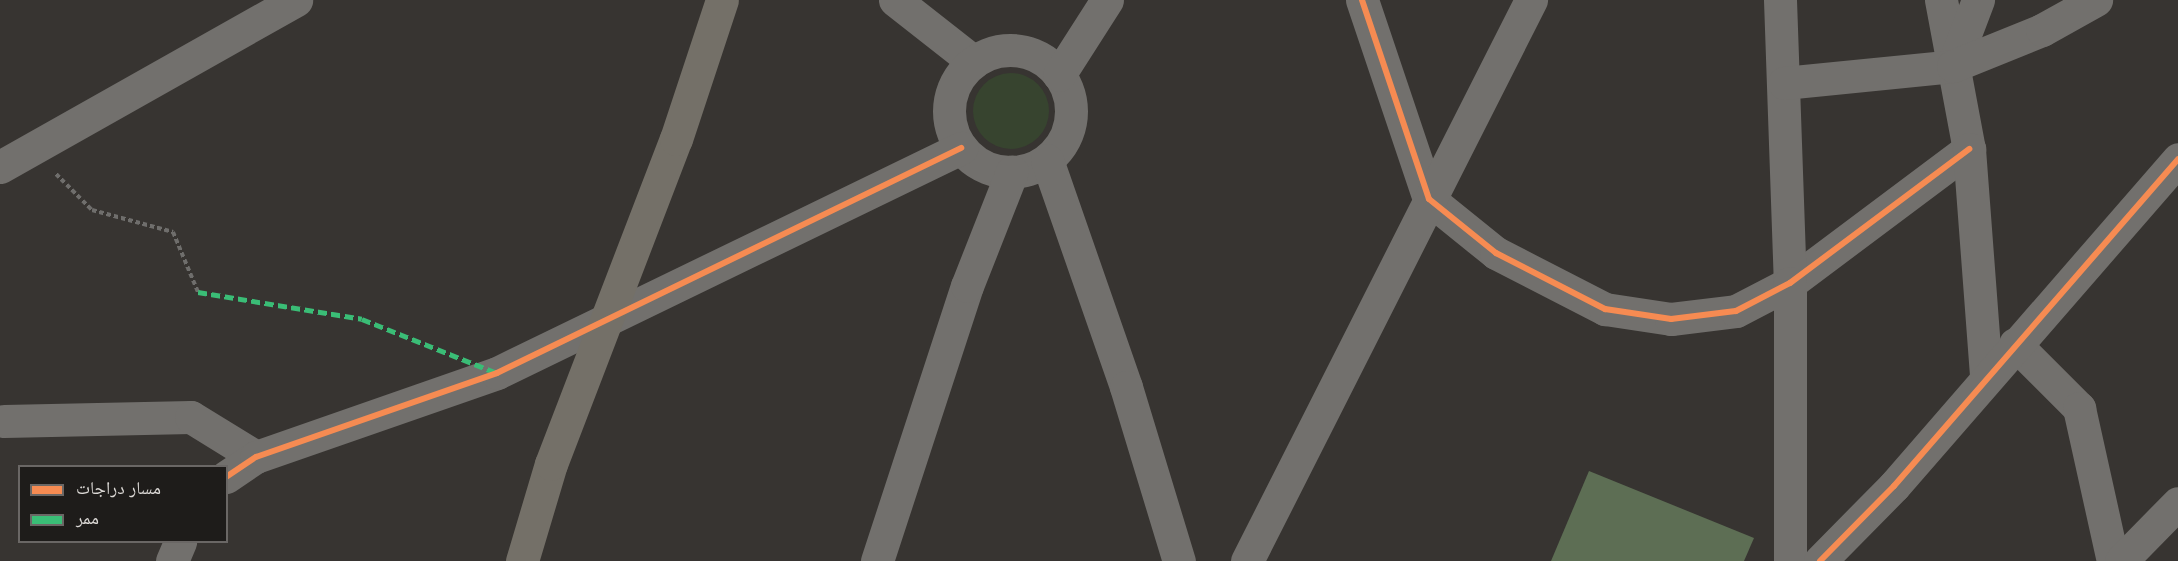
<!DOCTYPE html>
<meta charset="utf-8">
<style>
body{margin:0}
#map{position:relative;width:2178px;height:561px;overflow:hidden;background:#373431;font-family:"DM Sans","Noto Naskh Arabic",sans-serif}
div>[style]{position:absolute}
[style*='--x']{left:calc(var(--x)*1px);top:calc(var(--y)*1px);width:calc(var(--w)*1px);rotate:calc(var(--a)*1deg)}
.green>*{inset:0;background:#37442f}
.round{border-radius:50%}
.forest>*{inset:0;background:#5d6e54}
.path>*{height:4px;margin-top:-2px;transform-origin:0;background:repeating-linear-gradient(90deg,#6f6e6c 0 4.5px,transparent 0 7.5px)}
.minor>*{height:33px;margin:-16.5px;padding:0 16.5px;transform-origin:16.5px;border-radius:16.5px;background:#72706d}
.minor>.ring{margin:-16.5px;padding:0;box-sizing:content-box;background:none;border:33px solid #72706d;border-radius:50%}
.major>*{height:33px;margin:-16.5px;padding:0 16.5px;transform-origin:16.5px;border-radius:16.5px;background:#747068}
.quiet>*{height:4.5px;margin-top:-2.25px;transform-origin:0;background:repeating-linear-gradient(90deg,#3abd76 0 9px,transparent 0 13.5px)}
.cycleway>*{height:6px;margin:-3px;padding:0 3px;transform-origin:3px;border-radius:3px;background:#f68b52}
span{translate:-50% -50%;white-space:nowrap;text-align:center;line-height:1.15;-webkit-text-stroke:6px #1e1c1a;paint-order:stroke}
.legend{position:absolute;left:18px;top:465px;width:210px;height:78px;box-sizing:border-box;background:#1e1c1a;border:2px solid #6a6765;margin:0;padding:8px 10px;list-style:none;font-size:18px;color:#dbd8d5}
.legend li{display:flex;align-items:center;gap:12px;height:30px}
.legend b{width:30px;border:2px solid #6a6765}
</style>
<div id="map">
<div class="green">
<div class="round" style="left:973px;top:73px;width:76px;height:76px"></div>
</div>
<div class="forest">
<div style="clip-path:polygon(1589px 471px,1754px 538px,1744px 561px,1551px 561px)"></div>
</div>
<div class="path">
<div style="--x:56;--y:174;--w:51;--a:45"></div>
<div style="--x:92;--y:210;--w:84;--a:15.2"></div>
<div style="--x:173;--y:232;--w:65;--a:67.4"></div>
</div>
<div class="minor">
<div style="--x:895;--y:0;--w:100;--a:38.1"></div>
<div style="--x:1362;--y:0;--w:210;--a:71.4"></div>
<div style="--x:1429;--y:199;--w:86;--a:38.9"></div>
<div style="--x:1496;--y:253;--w:123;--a:27.2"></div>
<div style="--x:1605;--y:309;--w:67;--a:8.6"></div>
<div style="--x:1671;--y:319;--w:65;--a:-7"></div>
<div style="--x:1736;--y:311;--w:61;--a:-27.4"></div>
<div style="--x:1790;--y:283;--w:224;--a:-36.8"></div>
<div style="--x:1780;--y:0;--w:283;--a:88"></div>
<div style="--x:1790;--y:283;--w:278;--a:90"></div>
<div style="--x:1941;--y:0;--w:152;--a:79.4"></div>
<div style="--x:1969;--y:149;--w:229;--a:85.7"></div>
<div class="ring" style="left:949px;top:50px;width:89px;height:89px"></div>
<div style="--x:1953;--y:66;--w:71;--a:-69.3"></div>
<div style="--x:1059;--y:75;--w:89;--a:-57.4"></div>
<div style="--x:1784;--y:83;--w:170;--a:-5.7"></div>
<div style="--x:1953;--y:66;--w:96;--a:-22"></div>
<div style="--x:2042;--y:30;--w:62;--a:-29.1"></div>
<div style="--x:1047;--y:160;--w:240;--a:70.8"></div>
<div style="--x:1126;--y:387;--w:182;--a:73.1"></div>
<div style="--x:0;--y:167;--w:340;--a:-29.4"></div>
<div style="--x:2015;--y:344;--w:91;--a:45"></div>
<div style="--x:2079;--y:408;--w:157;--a:77.5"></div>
<div style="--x:4;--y:421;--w:187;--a:-1.2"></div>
<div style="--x:191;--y:417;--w:76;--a:31.6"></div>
<div style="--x:226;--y:477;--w:36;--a:-34"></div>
<div style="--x:256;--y:457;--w:255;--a:-19.2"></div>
<div style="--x:497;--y:373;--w:516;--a:-25.87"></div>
<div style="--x:172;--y:561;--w:21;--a:-67"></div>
<div style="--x:877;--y:561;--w:289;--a:-71.9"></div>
<div style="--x:967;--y:286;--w:123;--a:-68.5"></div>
<div style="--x:1247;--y:561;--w:629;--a:-63.15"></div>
<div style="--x:1820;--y:561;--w:105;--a:-45.4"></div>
<div style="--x:1894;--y:486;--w:433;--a:-49"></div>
<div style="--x:2121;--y:561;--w:81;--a:-45.5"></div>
</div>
<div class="major">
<div style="--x:522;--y:561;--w:101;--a:-73.4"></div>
<div style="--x:551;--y:464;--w:348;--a:-69"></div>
<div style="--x:676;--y:139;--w:146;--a:-71.7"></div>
</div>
<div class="quiet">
<div style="--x:198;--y:292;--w:166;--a:9.3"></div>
<div style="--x:362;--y:319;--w:145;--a:21.8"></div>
</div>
<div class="cycleway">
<div style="--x:1362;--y:0;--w:210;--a:71.4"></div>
<div style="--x:1429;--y:199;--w:86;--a:38.9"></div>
<div style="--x:1496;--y:253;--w:123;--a:27.2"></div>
<div style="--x:1605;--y:309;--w:67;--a:8.6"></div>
<div style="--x:1671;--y:319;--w:65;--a:-7"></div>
<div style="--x:1736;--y:311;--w:61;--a:-27.4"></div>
<div style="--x:1790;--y:283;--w:224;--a:-36.8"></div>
<div style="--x:226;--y:477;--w:36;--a:-34"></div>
<div style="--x:256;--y:457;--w:255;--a:-19.2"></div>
<div style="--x:497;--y:373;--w:516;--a:-25.87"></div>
<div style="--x:1820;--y:561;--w:105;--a:-45.4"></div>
<div style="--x:1894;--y:486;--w:433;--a:-49"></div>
</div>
<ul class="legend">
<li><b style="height:8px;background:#f68b52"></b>مسار دراجات</li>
<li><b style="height:8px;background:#3abd76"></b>ممر</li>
</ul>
</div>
